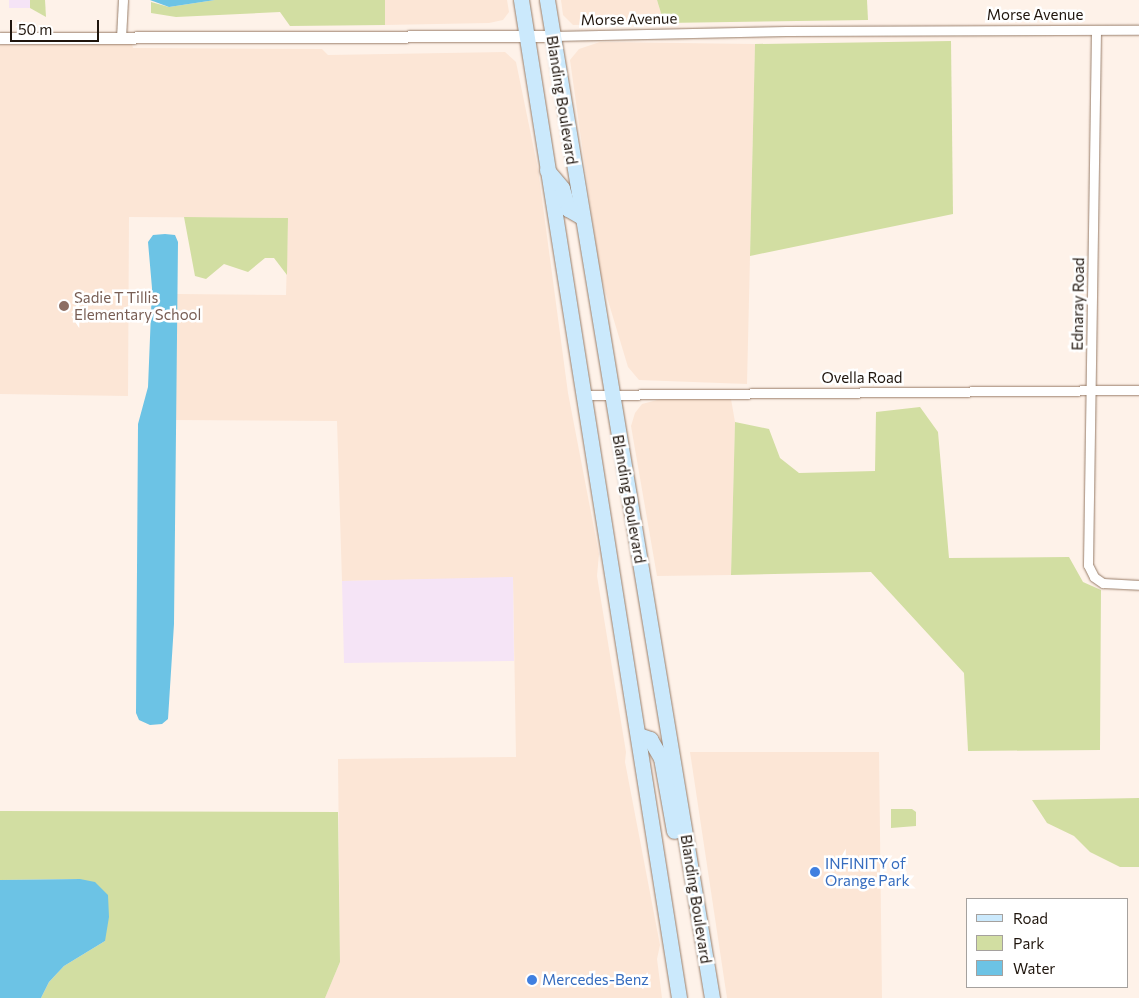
<!DOCTYPE html>
<style>
body{margin:0}
#map{position:relative;width:1139px;height:998px;overflow:hidden;background:#fef2e9;font-family:Commissioner,sans-serif}
div>[style]{position:absolute}
[style*='--x']{left:calc(var(--x)*1px);top:calc(var(--y)*1px);width:calc(var(--w)*1px);rotate:calc(var(--a)*1deg)}
.built>*{inset:0;background:#fce6d6}
.industrial>*{inset:0;background:#f5e4f6}
.green>*{inset:0;background:#d2dea2}
.water>*{inset:0;background:#6cc3e5}
.roads{filter:drop-shadow(0 0 1px #987d69) drop-shadow(0 0 1px #987d69)}
.minor>*{height:9px;margin:-4.5px;padding:0 4.5px;transform-origin:4.5px;border-radius:4.5px;background:#fff}
.tertiary>*{height:11px;margin:-5.5px;padding:0 5.5px;transform-origin:5.5px;border-radius:5.5px;background:#fff}
.primary>*{height:15px;margin:-7.5px;padding:0 7.5px;transform-origin:7.5px;border-radius:7.5px;background:#cbe9fc}
.dots>*{width:14px;height:14px;translate:-50% -50%;box-sizing:border-box;border:2px solid #fff;border-radius:50%}
span{translate:-50% -50%;white-space:nowrap;text-align:center;line-height:1.15;-webkit-text-stroke:5px #fff;paint-order:stroke}
.street-label{font-size:15px;color:#1f150d}
.education-label{font-size:15px;color:#785e54}
.left{translate:0 -50%;text-align:left}
.shop-label{font-size:15px;color:#366cbe}
.legend{position:absolute;left:966px;top:898px;width:162px;height:90px;box-sizing:border-box;background:#fff;border:1px solid #a5a19e;margin:0;padding:6px 9px;list-style:none;font-size:15px;color:#1f150d}
.legend li{display:flex;align-items:center;gap:10px;height:25px}
.legend b{width:25px;border:1px solid #a5a19e}
.scale{position:absolute;left:10px;top:20px;width:89px;height:22px;box-sizing:border-box;border:2px solid #1f150d;border-top:0;padding-left:6px;font-size:15px;line-height:18px;white-space:nowrap;color:#1f150d;-webkit-text-stroke:4px #fff;paint-order:stroke}
</style>
<div id="map">
<div class="built">
<div style="clip-path:polygon(385px 0,507px 0,509px 12px,503px 20px,489px 23px,385px 25px)"></div>
<div style="clip-path:polygon(561px 0,657px 0,664px 23px,573px 25px,563px 15px)"></div>
<div style="clip-path:polygon(600px 42px,755px 44px,747px 384px,639px 380px,628px 367px,600px 274px,570px 60px,579px 49px)"></div>
<div style="clip-path:polygon(132px 44px,133px 48px,322px 49px,328px 55px,505px 52px,516px 62px,538px 169px,568px 393px,599px 554px,597px 576px,626px 752px,625px 762px,660px 945px,657px 959px,662px 998px,325px 998px,340px 962px,338px 759px,516px 757px,513px 578px,342px 581px,337px 421px,174px 420px,177px 294px,286px 295px,288px 218px,129px 217px,128px 396px,0 394px,0 45px)"></div>
<div style="clip-path:polygon(661px 399px,731px 399px,735px 422px,731px 575px,657px 576px,631px 426px,635px 413px,642px 404px)"></div>
<div style="clip-path:polygon(690px 752px,879px 752px,882px 998px,727px 998px)"></div>
</div>
<div class="industrial">
<div style="clip-path:polygon(9px 0,30px 0,30px 8px,9px 8px)"></div>
<div style="clip-path:polygon(513px 577px,514px 661px,344px 663px,342px 581px)"></div>
</div>
<div class="green">
<div style="clip-path:polygon(30px 0,45px 0,46px 17px,30px 8px)"></div>
<div style="clip-path:polygon(215px 0,385px 0,385px 25px,290px 26px,280px 12px,176px 17px,151px 13px,151px 2px,169px 7px)"></div>
<div style="clip-path:polygon(657px 0,867px 0,868px 20px,664px 23px)"></div>
<div style="clip-path:polygon(951px 41px,953px 214px,750px 256px,755px 44px)"></div>
<div style="clip-path:polygon(184px 217px,288px 218px,287px 275px,274px 258px,265px 258px,248px 272px,224px 264px,206px 279px,195px 276px)"></div>
<div style="clip-path:polygon(920px 407px,938px 432px,949px 558px,1069px 557px,1083px 582px,1101px 590px,1100px 750px,968px 751px,964px 673px,871px 572px,731px 575px,735px 422px,769px 429px,780px 458px,799px 473px,875px 471px,876px 412px)"></div>
<div style="clip-path:polygon(1139px 798px,1139px 867px,1120px 867px,1090px 852px,1074px 836px,1047px 823px,1032px 800px)"></div>
<div style="clip-path:polygon(891px 809px,912px 809px,916px 812px,916px 826px,891px 828px)"></div>
<div style="clip-path:polygon(0 811px,338px 812px,340px 962px,325px 998px,41px 998px,49px 982px,64px 966px,105px 941px,80px 879px,0 880px)"></div>
</div>
<div class="water">
<div style="clip-path:polygon(150px 0,215px 0,169px 7px)"></div>
<div style="clip-path:polygon(165px 234px,175px 235px,178px 242px,174px 624px,168px 719px,162px 724px,150px 725px,139px 720px,136px 713px,138px 424px,148px 387px,152px 288px,148px 242px,153px 235px)"></div>
<div style="clip-path:polygon(80px 879px,95px 882px,108px 895px,109px 917px,105px 941px,64px 966px,49px 982px,41px 998px,0 998px,0 880px)"></div>
</div>
<div class="roads">
<div class="minor">
<div style="--x:1096;--y:31;--w:534;--a:90.86"></div>
<div style="--x:1088;--y:565;--w:13;--a:63"></div>
<div style="--x:1094;--y:577;--w:11;--a:34"></div>
<div style="--x:1103;--y:583;--w:36;--a:3"></div>
<div style="--x:553;--y:36;--w:233;--a:-1.2"></div>
<div style="--x:786;--y:31;--w:353;--a:-0.2"></div>
<div style="--x:121;--y:38;--w:38;--a:-87"></div>
<div style="--x:585;--y:395;--w:554;--a:-0.52"></div>
</div>
<div class="tertiary">
<div style="--x:0;--y:38;--w:553;--a:-0.21"></div>
</div>
<div class="primary">
<div style="--x:521;--y:0;--w:1010;--a:81"></div>
<div style="--x:547;--y:0;--w:1012;--a:80.61"></div>
<div style="--x:547;--y:170;--w:23;--a:50"></div>
<div style="--x:562;--y:188;--w:22;--a:74"></div>
<div style="--x:568;--y:209;--w:16;--a:30"></div>
<div style="--x:638;--y:735;--w:13;--a:18"></div>
<div style="--x:650;--y:739;--w:22;--a:60"></div>
<div style="--x:661;--y:758;--w:74;--a:79.9"></div>
</div>
</div>
<div class="dots">
<div style="left:64px;top:306px;background:#8d6e63"></div>
<div style="left:815px;top:872px;background:#3f7fe0"></div>
<div style="left:532px;top:980px;background:#3f7fe0"></div>
</div>
<div class="street-label">
<span style="left:1035px;top:15px">Morse Avenue</span>
<span style="left:629px;top:19px;rotate:-1deg">Morse Avenue</span>
<span style="left:562px;top:100px;rotate:81deg">Blanding Boulevard</span>
<span style="left:1078px;top:304px;rotate:-89deg">Ednaray Road</span>
<span style="left:862px;top:378px">Ovella Road</span>
<span style="left:629px;top:499px;rotate:80deg">Blanding Boulevard</span>
<span style="left:696px;top:899px;rotate:81deg">Blanding Boulevard</span>
</div>
<div class="education-label">
<span class="left" style="left:74px;top:306px">Sadie T Tillis<br>Elementary School</span>
</div>
<div class="shop-label">
<span class="left" style="left:825px;top:872px">INFINITY of<br>Orange Park</span>
<span class="left" style="left:542px;top:980px">Mercedes-Benz</span>
</div>
<ul class="legend">
<li><b style="height:6px;background:#cbe9fc"></b>Road</li>
<li><b style="height:14px;background:#d2dea2"></b>Park</li>
<li><b style="height:14px;background:#6cc3e5"></b>Water</li>
</ul>
<div class="scale">50 m</div>
</div>
